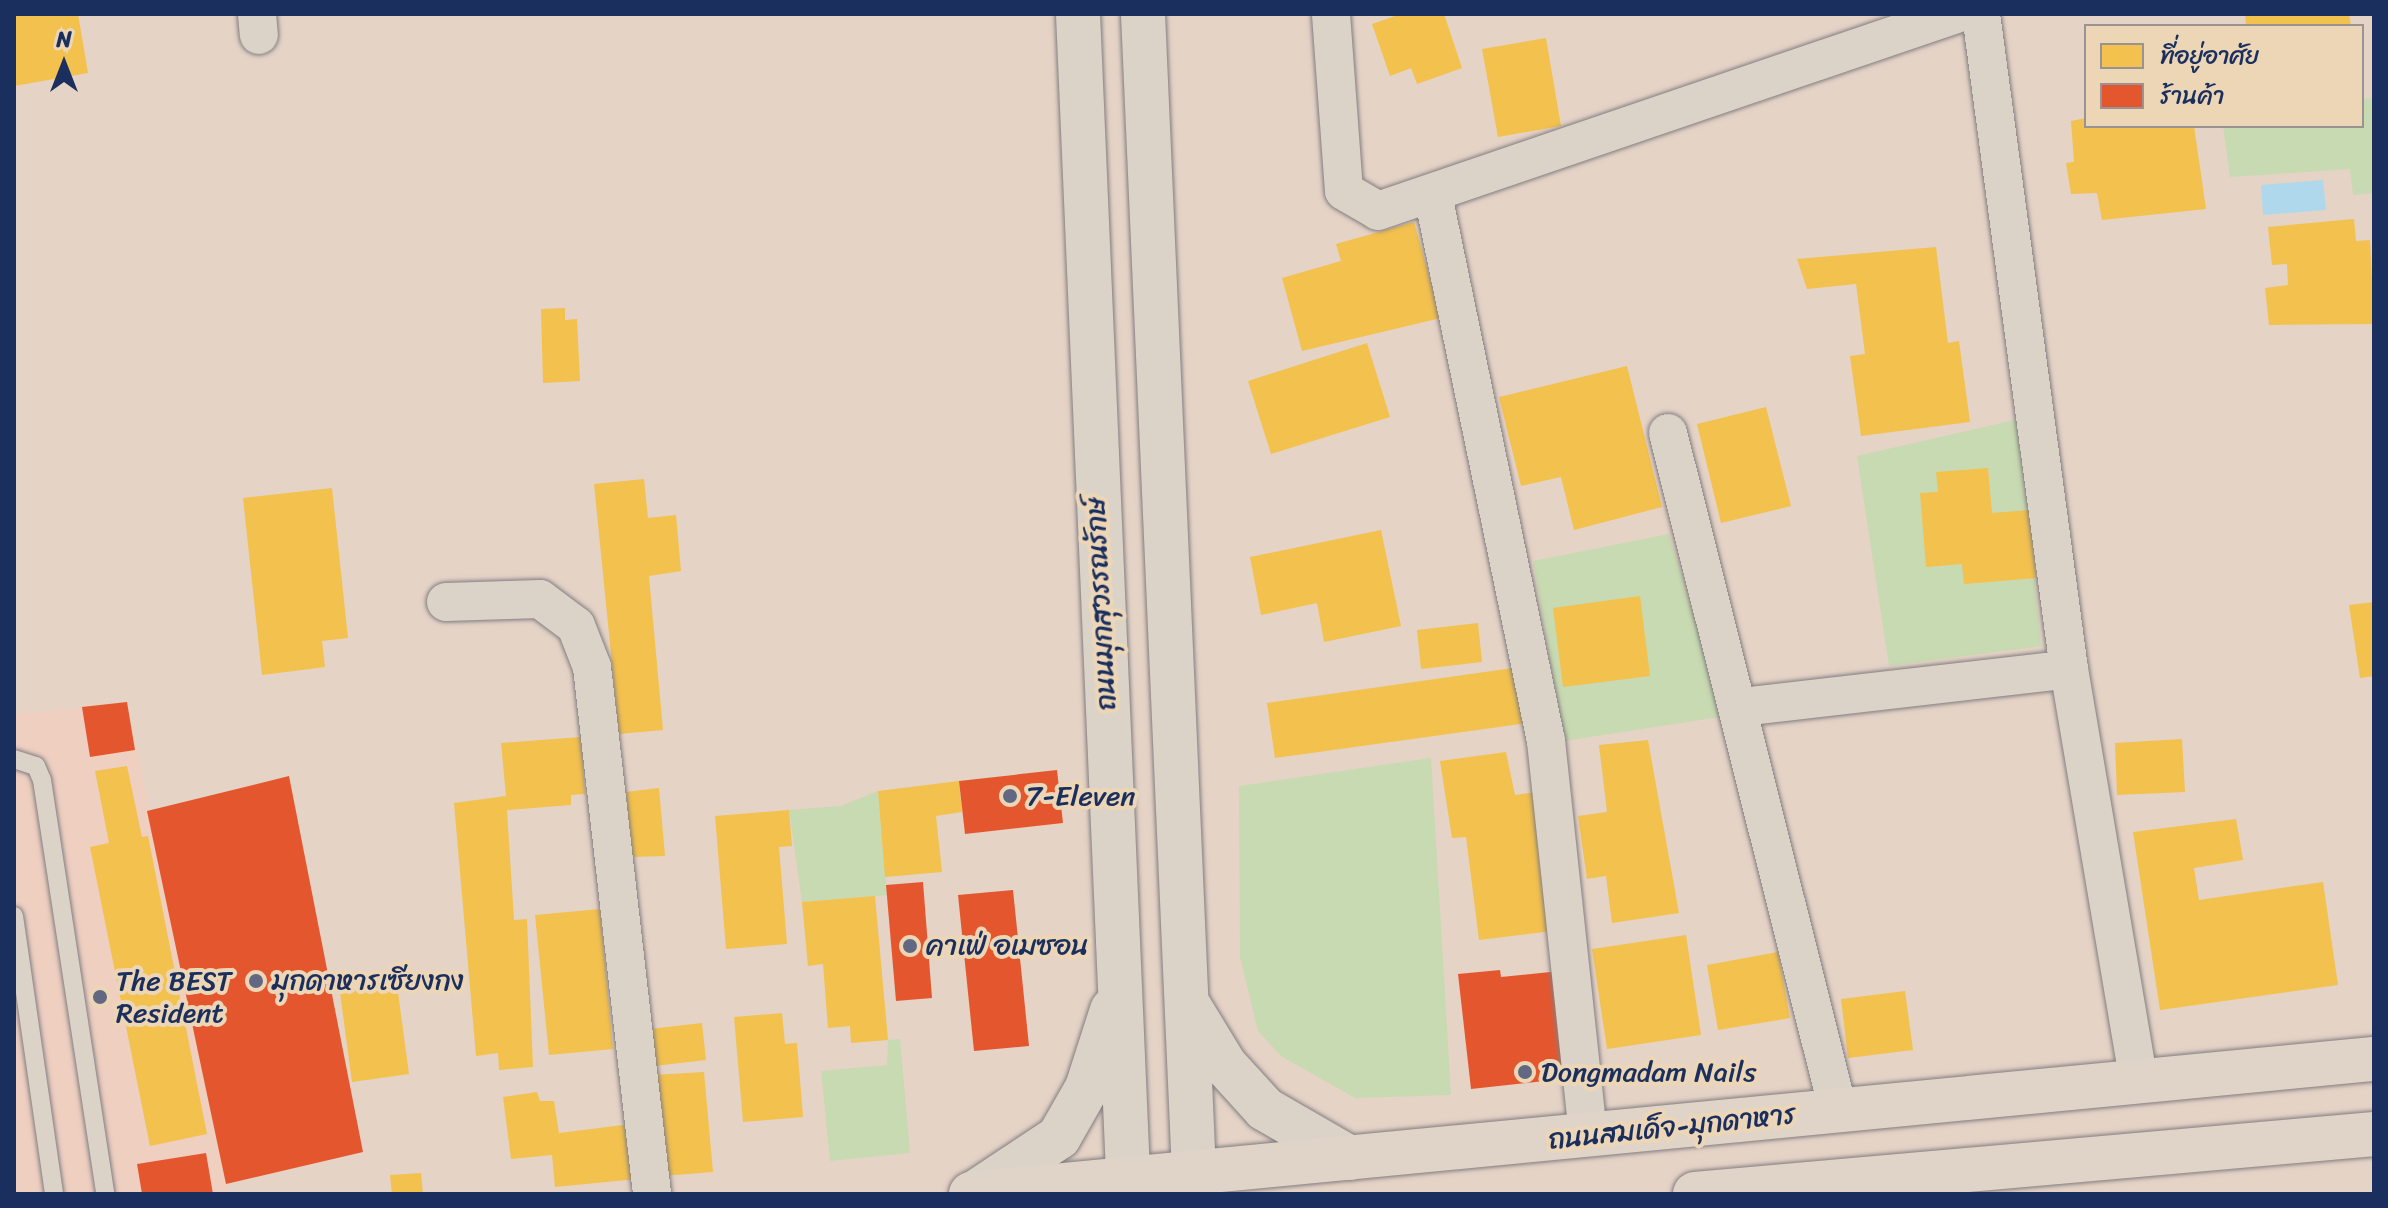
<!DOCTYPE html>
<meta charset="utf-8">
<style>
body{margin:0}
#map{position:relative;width:2388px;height:1208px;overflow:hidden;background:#e5d3c6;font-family:Sriracha,"Playpen Sans Thai",sans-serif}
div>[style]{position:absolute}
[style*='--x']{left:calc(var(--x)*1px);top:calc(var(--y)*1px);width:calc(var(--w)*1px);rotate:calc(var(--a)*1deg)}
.built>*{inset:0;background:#eecfc0}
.green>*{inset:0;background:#c8dab1}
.water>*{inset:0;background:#b0d8ec}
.homes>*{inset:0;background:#f2c14e}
.shops>*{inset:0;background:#e4572e}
.roads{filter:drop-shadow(0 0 2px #827e81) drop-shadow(0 0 2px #827e81)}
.service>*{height:18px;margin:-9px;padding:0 9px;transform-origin:9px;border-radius:9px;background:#dcd3c8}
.minor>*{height:38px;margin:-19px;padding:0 19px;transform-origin:19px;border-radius:19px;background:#dcd3c8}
.secondary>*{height:44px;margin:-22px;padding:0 22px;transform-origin:22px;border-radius:22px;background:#dcd3c8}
.primary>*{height:44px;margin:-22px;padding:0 22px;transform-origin:22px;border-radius:22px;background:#dfd4c7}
.dots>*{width:22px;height:22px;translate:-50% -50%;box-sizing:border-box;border:4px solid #edd6b6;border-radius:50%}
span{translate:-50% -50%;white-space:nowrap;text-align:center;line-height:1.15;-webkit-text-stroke:8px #edd6b6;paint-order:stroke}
.street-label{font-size:28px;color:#1b2f5e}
.poi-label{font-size:28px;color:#1b2f5e}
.left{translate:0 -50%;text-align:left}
.frame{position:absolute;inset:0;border:16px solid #1b2f5e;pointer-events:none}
.legend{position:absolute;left:2084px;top:24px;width:280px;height:104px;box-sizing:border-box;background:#edd6b6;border:2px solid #999393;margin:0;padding:10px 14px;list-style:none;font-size:24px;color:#1b2f5e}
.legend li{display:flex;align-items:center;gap:16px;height:40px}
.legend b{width:40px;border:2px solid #999393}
.north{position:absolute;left:24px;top:24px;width:80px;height:80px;-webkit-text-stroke:6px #edd6b6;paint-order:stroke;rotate:0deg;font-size:22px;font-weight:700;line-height:32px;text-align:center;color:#1b2f5e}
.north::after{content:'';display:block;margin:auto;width:28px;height:36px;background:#1b2f5e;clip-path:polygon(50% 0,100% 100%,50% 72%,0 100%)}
</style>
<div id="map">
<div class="built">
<div style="clip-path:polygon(127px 702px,229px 1194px,14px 1194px,14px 714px)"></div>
</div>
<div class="green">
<div style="clip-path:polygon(2374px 98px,2374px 193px,2353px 195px,2350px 169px,2230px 177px,2223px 126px,2362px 126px,2362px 99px)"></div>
<div style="clip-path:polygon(2019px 419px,2041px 646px,1889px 666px,1857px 456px)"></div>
<div style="clip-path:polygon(1669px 534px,1726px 716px,1564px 741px,1533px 561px)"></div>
<div style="clip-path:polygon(1431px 758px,1451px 1095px,1355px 1098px,1281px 1056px,1258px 1031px,1240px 957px,1239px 786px)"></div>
<div style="clip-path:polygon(878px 791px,887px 895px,802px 902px,789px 810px,841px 806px)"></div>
<div style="clip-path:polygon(900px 1039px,910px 1153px,830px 1161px,821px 1071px,887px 1065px,888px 1040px)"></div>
</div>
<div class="water">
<div style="clip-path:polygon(2323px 180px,2326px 210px,2263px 215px,2261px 185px)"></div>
</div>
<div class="homes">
<div style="clip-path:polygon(14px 14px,78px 14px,88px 73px,14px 86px)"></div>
<div style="clip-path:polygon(1401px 14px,1444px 14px,1462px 68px,1417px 84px,1411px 68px,1390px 76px,1372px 24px)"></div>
<div style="clip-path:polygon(2245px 14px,2349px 14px,2351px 26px,2246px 26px)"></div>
<div style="clip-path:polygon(1546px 38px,1561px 126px,1498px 137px,1482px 49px)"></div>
<div style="clip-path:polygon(2086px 118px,2086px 126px,2194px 126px,2206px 209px,2102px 220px,2097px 193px,2071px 194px,2066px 163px,2074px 162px,2071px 121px)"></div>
<div style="clip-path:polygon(2354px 219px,2356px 241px,2370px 240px,2374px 324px,2269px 325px,2265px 288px,2288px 285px,2287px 264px,2272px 265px,2268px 227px)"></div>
<div style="clip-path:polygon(1414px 222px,1441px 318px,1302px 351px,1282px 278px,1341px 261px,1336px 244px)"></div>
<div style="clip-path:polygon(1936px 247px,1948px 343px,1959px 341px,1970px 422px,1861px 436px,1850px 356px,1865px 354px,1856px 284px,1807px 289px,1797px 259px)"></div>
<div style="clip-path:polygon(565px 308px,565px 320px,577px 319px,580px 381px,543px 383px,541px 309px)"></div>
<div style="clip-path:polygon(1367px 343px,1390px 417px,1271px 454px,1248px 381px)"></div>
<div style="clip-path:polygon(1627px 366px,1662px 507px,1574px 530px,1561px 477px,1521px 486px,1499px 397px)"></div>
<div style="clip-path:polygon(1766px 407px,1791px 506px,1721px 523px,1697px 424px)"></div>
<div style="clip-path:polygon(1988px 468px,1992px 513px,2030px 510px,2036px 578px,1964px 584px,1962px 564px,1926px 567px,1920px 493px,1938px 492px,1936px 472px)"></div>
<div style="clip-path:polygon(644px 479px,648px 518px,676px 515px,681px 571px,649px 576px,663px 730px,619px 734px,594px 484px)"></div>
<div style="clip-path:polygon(332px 488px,348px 638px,322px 641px,325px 667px,262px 675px,243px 498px)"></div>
<div style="clip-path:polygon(1381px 530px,1401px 626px,1324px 642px,1317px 603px,1261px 615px,1250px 557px)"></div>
<div style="clip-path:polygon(1640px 596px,1650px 676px,1563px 687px,1553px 608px)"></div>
<div style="clip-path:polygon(2374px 602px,2374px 676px,2360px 678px,2349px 605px)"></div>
<div style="clip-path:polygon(1478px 623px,1482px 662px,1421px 669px,1417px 630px)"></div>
<div style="clip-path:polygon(1520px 667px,1528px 723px,1275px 758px,1267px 703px)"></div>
<div style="clip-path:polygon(581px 737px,585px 794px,571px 795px,571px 805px,507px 810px,514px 920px,527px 919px,533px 1067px,499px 1070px,498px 1053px,476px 1056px,454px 803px,506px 796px,501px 743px)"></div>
<div style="clip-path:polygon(2182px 739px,2185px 792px,2117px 795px,2115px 743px)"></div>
<div style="clip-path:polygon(1648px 740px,1679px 913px,1612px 923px,1606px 876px,1587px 879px,1578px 816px,1607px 812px,1599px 745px)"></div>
<div style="clip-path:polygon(1506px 752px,1515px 795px,1536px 792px,1552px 931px,1479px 940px,1466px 837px,1452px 838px,1440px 761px)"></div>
<div style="clip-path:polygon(127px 766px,142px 837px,148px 836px,207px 1134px,150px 1146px,90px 847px,109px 843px,95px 771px)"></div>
<div style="clip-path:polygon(959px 781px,962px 812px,936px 816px,942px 872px,885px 877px,878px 791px)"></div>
<div style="clip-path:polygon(659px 788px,665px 856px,631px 857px,626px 792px)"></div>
<div style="clip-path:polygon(789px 810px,792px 846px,779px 847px,787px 944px,726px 949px,715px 816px)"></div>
<div style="clip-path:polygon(2236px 819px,2243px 860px,2194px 868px,2199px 900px,2323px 882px,2338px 985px,2160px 1010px,2133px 832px)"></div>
<div style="clip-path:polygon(875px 896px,888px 1040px,851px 1043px,850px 1026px,828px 1028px,823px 964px,808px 966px,802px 902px)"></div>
<div style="clip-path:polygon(600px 909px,613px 1049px,549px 1055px,535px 915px)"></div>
<div style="clip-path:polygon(1686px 935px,1701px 1035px,1607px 1049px,1592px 949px)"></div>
<div style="clip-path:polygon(1778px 952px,1790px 1018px,1718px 1030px,1707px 965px)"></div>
<div style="clip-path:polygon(397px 985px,409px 1074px,352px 1082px,340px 993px)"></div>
<div style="clip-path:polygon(1905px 991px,1913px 1050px,1848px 1058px,1841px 999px)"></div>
<div style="clip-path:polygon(782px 1013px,785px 1044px,797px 1043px,803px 1117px,743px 1122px,734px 1017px)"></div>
<div style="clip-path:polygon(702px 1023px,706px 1060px,654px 1066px,650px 1029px)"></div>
<div style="clip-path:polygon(704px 1072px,713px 1172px,663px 1176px,654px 1075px)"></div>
<div style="clip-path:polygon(537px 1092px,540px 1101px,554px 1101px,559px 1133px,631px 1124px,637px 1179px,555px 1187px,552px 1155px,511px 1159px,503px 1097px)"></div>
<div style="clip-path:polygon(421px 1173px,423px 1194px,392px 1194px,390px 1175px)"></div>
</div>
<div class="shops">
<div style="clip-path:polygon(127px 702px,135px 750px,90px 757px,82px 707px)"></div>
<div style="clip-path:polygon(1057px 770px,1063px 823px,965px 834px,959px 781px)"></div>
<div style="clip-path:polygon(289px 776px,363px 1152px,226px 1184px,147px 811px)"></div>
<div style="clip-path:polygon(923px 882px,932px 998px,896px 1001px,886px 885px)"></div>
<div style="clip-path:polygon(1013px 890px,1029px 1046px,974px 1051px,958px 895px)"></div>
<div style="clip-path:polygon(1500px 970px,1501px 977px,1560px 971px,1572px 1078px,1471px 1089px,1458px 974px)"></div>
<div style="clip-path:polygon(206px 1153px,213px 1194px,142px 1194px,137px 1164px)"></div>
</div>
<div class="roads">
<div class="service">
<div style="--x:14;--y:759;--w:23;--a:18"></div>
<div style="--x:36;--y:766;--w:15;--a:67"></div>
<div style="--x:42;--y:780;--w:419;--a:81.3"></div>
<div style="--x:14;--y:916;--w:281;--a:81.8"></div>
</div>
<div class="minor">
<div style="--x:257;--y:14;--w:21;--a:85"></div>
<div style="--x:1331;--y:14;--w:177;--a:85.8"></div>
<div style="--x:1344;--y:191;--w:39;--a:30"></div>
<div style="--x:1378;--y:211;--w:611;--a:-18.82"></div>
<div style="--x:1981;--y:14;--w:661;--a:82.35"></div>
<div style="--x:2069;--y:669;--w:418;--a:80.4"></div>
<div style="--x:1433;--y:195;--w:558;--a:78.31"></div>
<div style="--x:1546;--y:741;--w:396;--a:83.9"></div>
<div style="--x:1668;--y:433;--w:698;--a:75.9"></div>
<div style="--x:446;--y:602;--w:94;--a:-1.8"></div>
<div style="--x:540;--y:599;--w:45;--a:36.9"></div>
<div style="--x:576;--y:626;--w:44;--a:68.7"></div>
<div style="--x:592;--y:667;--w:530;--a:83.5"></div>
<div style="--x:1742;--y:707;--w:329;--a:-6.6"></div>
</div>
<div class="secondary">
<div style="--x:1078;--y:14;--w:1181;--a:87.53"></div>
<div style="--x:1143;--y:14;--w:1181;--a:87.48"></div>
<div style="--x:1189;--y:1006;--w:69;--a:58.6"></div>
<div style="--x:1225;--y:1065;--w:59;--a:47.7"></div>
<div style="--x:1265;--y:1109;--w:98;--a:30"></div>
<div style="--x:973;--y:1194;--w:103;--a:-33.5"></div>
<div style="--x:1059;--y:1137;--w:56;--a:-60.3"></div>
<div style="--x:1087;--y:1088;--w:82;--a:-72.2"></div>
</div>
<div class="primary">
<div style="--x:971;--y:1194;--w:1409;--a:-5.5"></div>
<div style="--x:1695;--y:1194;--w:682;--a:-5.05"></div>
</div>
</div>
<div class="dots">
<div style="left:1010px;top:796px;background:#626882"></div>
<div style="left:910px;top:946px;background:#626882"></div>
<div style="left:256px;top:981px;background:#626882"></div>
<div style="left:100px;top:997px;background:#626882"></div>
<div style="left:1525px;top:1072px;background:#626882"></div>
</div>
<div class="street-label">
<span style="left:1101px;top:604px;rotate:-93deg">ถนนมุกสุวรรณรักษ์</span>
<span style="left:1672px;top:1127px;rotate:-6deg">ถนนสมเด็จ-มุกดาหาร</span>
</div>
<div class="poi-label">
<span class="left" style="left:1026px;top:796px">7-Eleven</span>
<span class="left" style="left:926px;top:946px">คาเฟ่ อเมซอน</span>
<span class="left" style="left:116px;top:997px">The BEST<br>Resident</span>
<span class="left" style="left:272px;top:981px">มุกดาหารเซียงกง</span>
<span class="left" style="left:1541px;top:1072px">Dongmadam Nails</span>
</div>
<div class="frame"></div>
<ul class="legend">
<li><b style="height:22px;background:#f2c14e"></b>ที่อยู่อาศัย</li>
<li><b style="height:22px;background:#e4572e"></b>ร้านค้า</li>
</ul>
<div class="north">N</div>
</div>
